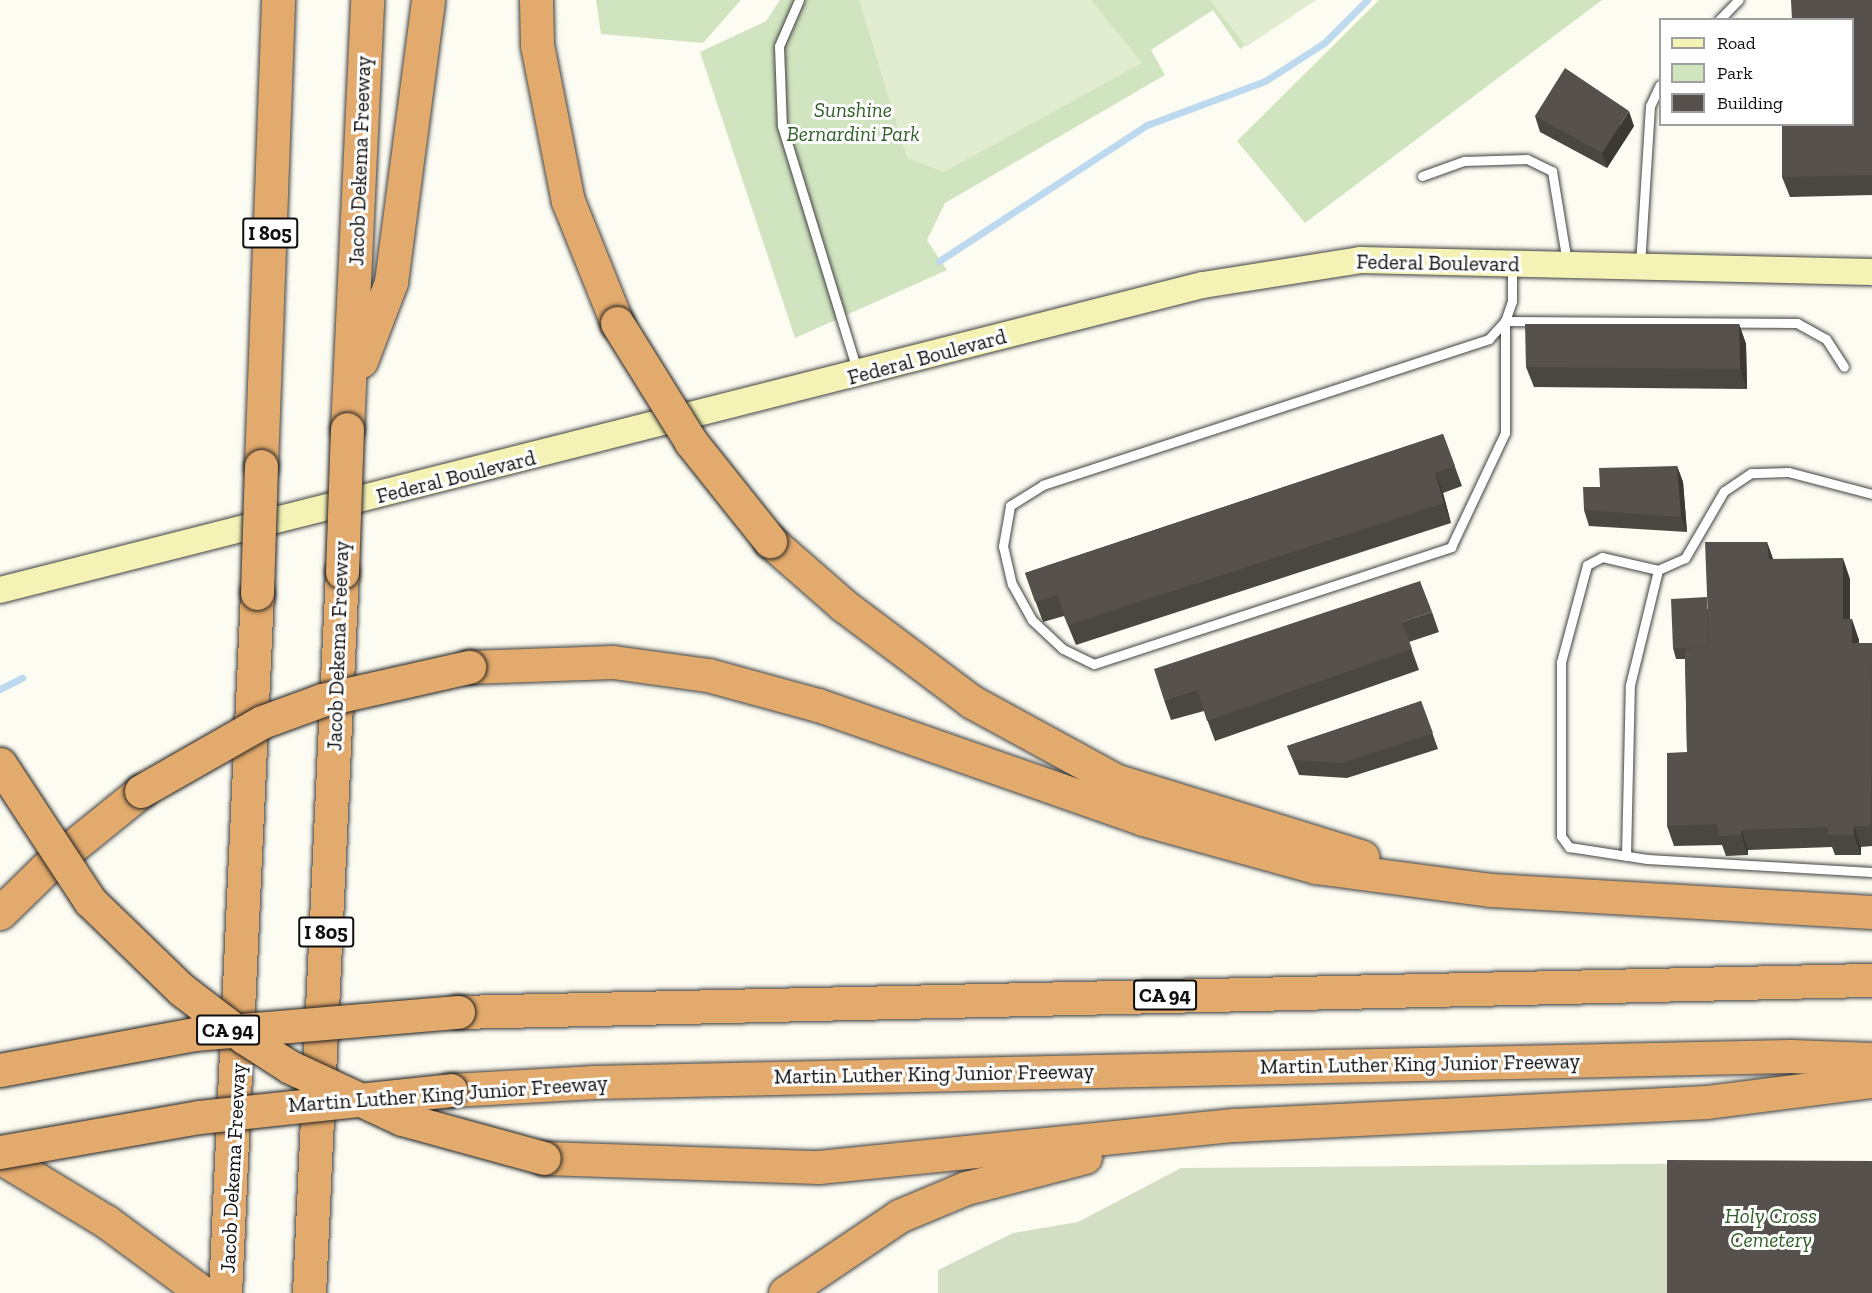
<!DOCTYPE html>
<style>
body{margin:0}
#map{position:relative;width:1872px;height:1293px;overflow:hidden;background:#fdfcf2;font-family:"Zilla Slab",serif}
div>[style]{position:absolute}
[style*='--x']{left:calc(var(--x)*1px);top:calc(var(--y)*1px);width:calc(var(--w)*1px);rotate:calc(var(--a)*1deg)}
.green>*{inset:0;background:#d0e4bf}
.cemetery>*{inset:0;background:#d4dec5}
.pitch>*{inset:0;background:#e1ecd0}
.stream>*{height:7px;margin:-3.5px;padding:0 3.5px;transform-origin:3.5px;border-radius:3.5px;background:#bdd9ef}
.roads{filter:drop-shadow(0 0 2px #424242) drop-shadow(0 0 2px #424242)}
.lane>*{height:9px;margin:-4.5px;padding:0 4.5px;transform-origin:4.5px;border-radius:4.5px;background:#fff}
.secondary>*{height:26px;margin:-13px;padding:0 13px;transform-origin:13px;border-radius:13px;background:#f5f2b6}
.highway>*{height:33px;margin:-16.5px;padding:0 16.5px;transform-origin:16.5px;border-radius:16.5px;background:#e2aa6c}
.bridges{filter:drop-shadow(0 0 2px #202020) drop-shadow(0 0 2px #202020)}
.highway-bridge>*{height:33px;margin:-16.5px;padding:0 16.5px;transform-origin:16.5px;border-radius:16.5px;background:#e2aa6c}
.wall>*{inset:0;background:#4a4641}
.shaded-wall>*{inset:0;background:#3c3935}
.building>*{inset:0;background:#56514c}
span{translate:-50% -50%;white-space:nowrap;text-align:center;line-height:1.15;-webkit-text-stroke:6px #fff;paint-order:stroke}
.shield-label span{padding:2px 4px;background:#fff;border:2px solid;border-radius:4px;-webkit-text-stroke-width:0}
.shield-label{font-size:20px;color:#0f0f0f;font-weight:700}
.park-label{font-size:21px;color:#2f5f27;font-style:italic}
.street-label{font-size:21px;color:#0f0f0f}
.legend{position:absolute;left:1659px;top:18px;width:195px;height:108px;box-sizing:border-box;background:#fff;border:2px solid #9f9f9f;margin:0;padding:8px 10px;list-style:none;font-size:18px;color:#0f0f0f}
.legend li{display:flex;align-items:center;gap:12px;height:30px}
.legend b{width:30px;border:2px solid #9f9f9f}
</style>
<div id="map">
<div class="green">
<div style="clip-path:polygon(596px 0,741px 0,703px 43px,601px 34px)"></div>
<div style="clip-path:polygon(780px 0,1316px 0,1240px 49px,1213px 10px,1151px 50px,1165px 75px,945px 203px,927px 240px,947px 270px,795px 338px,700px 52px,766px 21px)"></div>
<div style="clip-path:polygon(1379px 0,1602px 0,1305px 223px,1237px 141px)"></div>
</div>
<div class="cemetery">
<div style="clip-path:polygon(1872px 1162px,1872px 1293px,938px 1293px,938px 1270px,1013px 1233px,1078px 1222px,1181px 1168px)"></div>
</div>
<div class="pitch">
<div style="clip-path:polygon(859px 0,1091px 0,1142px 63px,944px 172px,907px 158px)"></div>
<div style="clip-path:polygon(1210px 0,1316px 0,1246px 47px)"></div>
</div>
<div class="stream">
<div style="--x:939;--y:261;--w:249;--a:-33.2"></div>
<div style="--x:1147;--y:125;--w:126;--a:-20.4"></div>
<div style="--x:1265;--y:81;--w:70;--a:-32.8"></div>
<div style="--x:1324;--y:43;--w:61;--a:-45"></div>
<div style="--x:0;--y:689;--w:25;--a:-27"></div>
</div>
<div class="roads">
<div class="lane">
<div style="--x:799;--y:0;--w:50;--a:113.5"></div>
<div style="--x:779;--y:46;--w:80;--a:87.9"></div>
<div style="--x:782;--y:126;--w:255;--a:72.9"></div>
<div style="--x:1719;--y:20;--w:28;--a:-46"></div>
<div style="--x:1422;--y:176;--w:45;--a:-19.7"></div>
<div style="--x:1464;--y:161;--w:63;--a:-1.8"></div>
<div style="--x:1527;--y:159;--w:28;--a:26"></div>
<div style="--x:1552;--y:171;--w:93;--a:80.7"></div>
<div style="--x:1640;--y:265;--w:159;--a:-86.4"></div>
<div style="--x:1650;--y:106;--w:23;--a:-65"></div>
<div style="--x:1512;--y:266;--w:35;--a:90"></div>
<div style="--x:1512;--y:301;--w:21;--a:109"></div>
<div style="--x:1505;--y:321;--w:24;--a:132"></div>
<div style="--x:1489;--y:339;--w:469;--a:161.9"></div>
<div style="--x:1043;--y:485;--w:39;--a:148"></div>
<div style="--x:1010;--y:506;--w:41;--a:99.9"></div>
<div style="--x:1003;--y:546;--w:39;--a:77"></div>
<div style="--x:1012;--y:584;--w:41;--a:60.9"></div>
<div style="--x:1032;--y:620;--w:42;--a:43.1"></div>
<div style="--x:1063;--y:649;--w:34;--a:26"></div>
<div style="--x:1094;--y:664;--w:376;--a:-18.1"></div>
<div style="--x:1451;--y:547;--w:126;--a:-64.7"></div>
<div style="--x:1505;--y:433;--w:112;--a:-90"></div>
<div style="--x:1505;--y:321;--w:292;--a:0.4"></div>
<div style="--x:1797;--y:323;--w:33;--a:29"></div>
<div style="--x:1826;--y:339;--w:33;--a:57"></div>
<div style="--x:1872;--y:494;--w:87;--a:-165.3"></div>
<div style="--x:1788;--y:472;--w:37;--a:178"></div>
<div style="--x:1751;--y:473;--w:32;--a:146"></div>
<div style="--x:1724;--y:491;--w:78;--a:120.2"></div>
<div style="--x:1685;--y:558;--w:30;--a:156"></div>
<div style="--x:1658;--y:570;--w:57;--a:-166.9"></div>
<div style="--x:1602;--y:557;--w:17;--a:152"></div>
<div style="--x:1587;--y:565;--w:100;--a:105"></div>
<div style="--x:1561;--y:662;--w:174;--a:90"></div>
<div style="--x:1561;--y:836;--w:14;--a:54"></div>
<div style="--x:1569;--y:847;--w:79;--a:8.7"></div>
<div style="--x:1647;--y:859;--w:225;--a:3.3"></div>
<div style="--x:1626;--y:856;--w:171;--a:-88.7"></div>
<div style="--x:1630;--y:685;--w:118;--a:-76.3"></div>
</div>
<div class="secondary">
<div style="--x:0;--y:590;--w:1241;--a:-14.23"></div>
<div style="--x:1203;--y:285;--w:159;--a:-9"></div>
<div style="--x:1360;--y:260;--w:512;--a:1.34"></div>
</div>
<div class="highway">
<div style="--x:536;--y:0;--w:45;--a:88.7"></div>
<div style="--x:537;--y:45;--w:159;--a:78.8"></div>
<div style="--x:568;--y:201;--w:131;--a:68.1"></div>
<div style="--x:361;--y:361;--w:85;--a:-69.2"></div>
<div style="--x:391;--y:282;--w:284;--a:-82.5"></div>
<div style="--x:347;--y:429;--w:429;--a:-87.3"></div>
<div style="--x:261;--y:466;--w:466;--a:-87.9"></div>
<div style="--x:770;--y:541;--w:97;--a:41.2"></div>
<div style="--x:843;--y:605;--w:161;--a:36.9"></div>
<div style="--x:972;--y:702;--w:165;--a:28.6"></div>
<div style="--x:1117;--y:781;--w:257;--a:17.2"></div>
<div style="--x:469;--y:667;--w:144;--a:-2"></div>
<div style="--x:613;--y:662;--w:96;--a:7.8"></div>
<div style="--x:708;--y:675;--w:114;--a:15.3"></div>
<div style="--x:818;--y:705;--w:344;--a:19.3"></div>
<div style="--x:1143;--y:819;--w:180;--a:15.5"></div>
<div style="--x:1316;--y:867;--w:176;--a:7.5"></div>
<div style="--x:1490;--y:890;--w:383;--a:3.3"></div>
<div style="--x:0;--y:913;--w:64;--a:-44.4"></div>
<div style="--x:46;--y:868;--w:122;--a:-39"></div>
<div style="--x:458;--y:1012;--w:1414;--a:-1.3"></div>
<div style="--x:451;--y:1090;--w:141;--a:-3.2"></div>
<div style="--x:592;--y:1082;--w:1198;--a:-1.24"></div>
<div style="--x:1790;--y:1056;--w:82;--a:2.1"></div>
<div style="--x:0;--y:1157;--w:125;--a:31.3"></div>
<div style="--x:107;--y:1222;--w:119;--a:36.5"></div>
<div style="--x:544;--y:1158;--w:275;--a:1.9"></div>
<div style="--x:819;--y:1167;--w:419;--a:-5.8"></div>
<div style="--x:1236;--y:1125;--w:471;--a:-2.8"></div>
<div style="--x:1706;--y:1102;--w:167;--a:-7.2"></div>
<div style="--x:225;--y:1293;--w:701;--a:-87.38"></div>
<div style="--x:309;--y:1293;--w:722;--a:-87.38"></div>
<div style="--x:785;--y:1293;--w:138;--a:-34"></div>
<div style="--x:899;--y:1216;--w:73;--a:-22.7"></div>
<div style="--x:966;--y:1188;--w:123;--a:-14.6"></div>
</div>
</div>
<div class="bridges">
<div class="highway-bridge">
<div style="--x:617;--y:323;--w:140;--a:58.1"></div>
<div style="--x:691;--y:442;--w:127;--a:51.4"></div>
<div style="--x:342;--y:572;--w:143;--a:-88"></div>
<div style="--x:257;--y:593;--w:127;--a:-88.2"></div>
<div style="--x:0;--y:764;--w:164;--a:56.7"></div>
<div style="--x:90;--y:901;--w:128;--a:44.1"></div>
<div style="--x:182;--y:990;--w:79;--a:37.3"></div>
<div style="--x:245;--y:1038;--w:54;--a:32.8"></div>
<div style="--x:290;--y:1067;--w:123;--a:24.9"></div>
<div style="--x:402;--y:1119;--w:147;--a:15.4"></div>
<div style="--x:141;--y:791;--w:139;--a:-29.7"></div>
<div style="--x:262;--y:722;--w:64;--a:-20.1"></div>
<div style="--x:322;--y:700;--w:151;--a:-12.7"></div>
<div style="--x:0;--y:1070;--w:198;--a:-10.5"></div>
<div style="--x:195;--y:1034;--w:264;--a:-4.8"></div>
<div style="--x:0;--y:1152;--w:202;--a:-10"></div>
<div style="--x:199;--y:1117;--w:253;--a:-6.1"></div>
</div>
</div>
<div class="wall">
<div style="clip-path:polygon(1872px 0,1872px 195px,1790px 197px,1782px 177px,1852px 124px)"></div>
<div style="clip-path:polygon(1535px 116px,1634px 126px,1607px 168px,1540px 132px)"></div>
<div style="clip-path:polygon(1739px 324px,1746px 344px,1747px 389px,1534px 387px,1526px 367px)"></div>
<div style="clip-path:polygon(1443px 434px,1462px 486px,1443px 493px,1451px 523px,1076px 645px,1064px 616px,1043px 622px,1025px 573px)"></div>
<div style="clip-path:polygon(1677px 466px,1683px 482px,1687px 532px,1589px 526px,1584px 510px,1600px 487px)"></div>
<div style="clip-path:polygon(1767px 542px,1773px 559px,1850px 579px,1850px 619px,1859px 640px,1859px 643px,1872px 643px,1872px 846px,1861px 847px,1861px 855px,1835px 855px,1832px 847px,1748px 850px,1748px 855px,1726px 856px,1722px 845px,1674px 846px,1667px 826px,1687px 752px,1685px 659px,1676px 659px,1673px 648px)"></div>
<div style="clip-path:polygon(1432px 612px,1439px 632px,1409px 642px,1419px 670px,1215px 741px,1204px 711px,1171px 720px,1164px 700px)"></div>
<div style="clip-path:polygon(1421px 701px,1438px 749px,1347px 778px,1299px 775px,1287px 746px)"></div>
</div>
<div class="shaded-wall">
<div style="clip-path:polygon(1629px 111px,1634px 126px,1607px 168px,1602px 153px)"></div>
<div style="clip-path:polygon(1739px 324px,1746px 344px,1747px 389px,1740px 369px)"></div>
<div style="clip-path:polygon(1677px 466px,1683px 482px,1687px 532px,1681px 517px)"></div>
<div style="clip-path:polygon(1435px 473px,1443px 493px,1451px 523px,1444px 503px)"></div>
<div style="clip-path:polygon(1767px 542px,1774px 562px,1769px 559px)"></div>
<div style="clip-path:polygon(1843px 558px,1850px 579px,1850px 640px,1843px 619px)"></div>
<div style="clip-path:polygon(1852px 619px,1859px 640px,1859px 663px,1852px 643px)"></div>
<div style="clip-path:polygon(1854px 826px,1861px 847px,1861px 855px,1854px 835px)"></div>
<div style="clip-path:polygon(1741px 830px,1748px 850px,1748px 855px,1741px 835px)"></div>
</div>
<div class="building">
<div style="clip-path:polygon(1791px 0,1872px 0,1872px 175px,1782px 177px,1782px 124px,1852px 124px,1852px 20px,1792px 20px)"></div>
<div style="clip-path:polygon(1565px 68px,1629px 111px,1602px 153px,1535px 116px)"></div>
<div style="clip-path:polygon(1525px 324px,1739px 324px,1740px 369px,1526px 367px)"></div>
<div style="clip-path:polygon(1443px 434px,1455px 466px,1435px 473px,1444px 503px,1068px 625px,1057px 595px,1035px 602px,1025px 573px)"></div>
<div style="clip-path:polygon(1677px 466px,1681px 517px,1584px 510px,1583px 487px,1600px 487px,1599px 468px)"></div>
<div style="clip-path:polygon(1705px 542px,1767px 542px,1769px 559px,1843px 558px,1843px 619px,1852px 619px,1852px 643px,1872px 643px,1871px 826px,1854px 826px,1854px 835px,1828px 835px,1828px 827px,1741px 830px,1741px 835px,1719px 836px,1717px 824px,1667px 826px,1667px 753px,1687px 752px,1685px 649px,1709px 646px)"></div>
<div style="clip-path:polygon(1420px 581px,1432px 612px,1402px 622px,1412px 649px,1207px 721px,1198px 690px,1164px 700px,1154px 669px)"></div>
<div style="clip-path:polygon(1707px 597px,1708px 646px,1688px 648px,1673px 648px,1671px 599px)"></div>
<div style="clip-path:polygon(1421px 701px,1433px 733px,1342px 763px,1293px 760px,1287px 746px)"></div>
<div style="clip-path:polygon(1667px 1160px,1872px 1161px,1872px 1293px,1667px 1293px)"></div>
</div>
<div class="shield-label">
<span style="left:270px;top:233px">I 805</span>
<span style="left:326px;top:932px">I 805</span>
<span style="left:1165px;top:995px">CA 94</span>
<span style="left:228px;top:1030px">CA 94</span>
</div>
<div class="park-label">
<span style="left:853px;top:122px">Sunshine<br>Bernardini Park</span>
<span style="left:1771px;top:1228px">Holy Cross<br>Cemetery</span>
</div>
<div class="street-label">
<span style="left:360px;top:161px;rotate:-88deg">Jacob Dekema Freeway</span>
<span style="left:1438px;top:263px;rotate:1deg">Federal Boulevard</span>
<span style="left:927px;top:357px;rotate:-15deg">Federal Boulevard</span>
<span style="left:456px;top:477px;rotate:-14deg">Federal Boulevard</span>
<span style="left:338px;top:646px;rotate:-88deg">Jacob Dekema Freeway</span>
<span style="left:1420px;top:1064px;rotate:-1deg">Martin Luther King Junior Freeway</span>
<span style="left:934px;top:1074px;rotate:-1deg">Martin Luther King Junior Freeway</span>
<span style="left:448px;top:1094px;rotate:-4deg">Martin Luther King Junior Freeway</span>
<span style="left:233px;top:1168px;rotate:-87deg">Jacob Dekema Freeway</span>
</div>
<ul class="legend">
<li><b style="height:8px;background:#f5f2b6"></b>Road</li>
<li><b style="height:16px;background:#d0e4bf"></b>Park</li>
<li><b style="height:16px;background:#56514c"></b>Building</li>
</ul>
</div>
